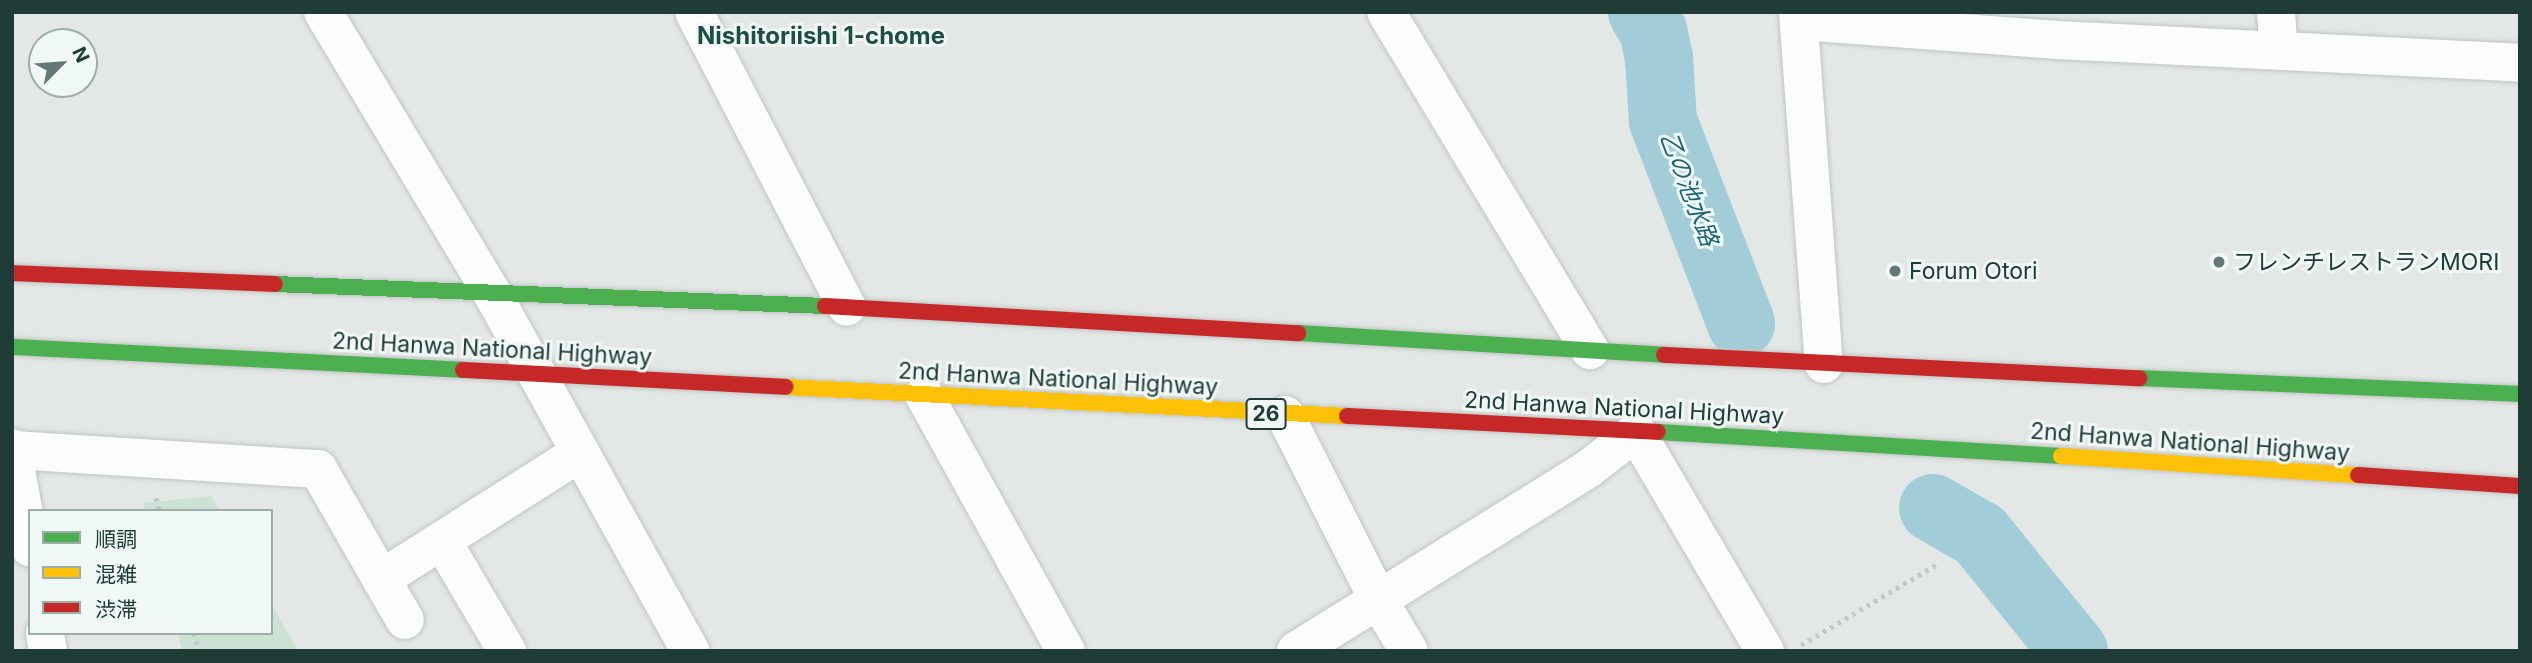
<!DOCTYPE html>
<meta charset="utf-8">
<style>
body{margin:0}
#map{position:relative;width:2532px;height:663px;overflow:hidden;background:#e3e8e6;font-family:Inter,"Noto Sans JP",sans-serif}
div>[style]{position:absolute}
[style*='--x']{left:calc(var(--x)*1px);top:calc(var(--y)*1px);width:calc(var(--w)*1px);rotate:calc(var(--a)*1deg)}
.green>*{inset:0;background:#cbe2d4}
.river>*{height:68px;margin:-34px;padding:0 34px;transform-origin:34px;border-radius:34px;background:#a2cdd8}
.path>*{height:4.5px;margin-top:-2.25px;transform-origin:0;background:repeating-linear-gradient(90deg,#c0c8c6 0 3.5px,transparent 0 8.5px)}
.roads{filter:drop-shadow(0 0 2px #c0c5c3) drop-shadow(0 0 2px #c0c5c3)}
.street>*{height:38px;margin:-19px;padding:0 19px;transform-origin:19px;border-radius:19px;background:#fbfcfb}
.fast>*{height:16px;margin:-8px;padding:0 8px;transform-origin:8px;border-radius:8px;background:#4caf50}
.slow>*{height:16px;margin:-8px;padding:0 8px;transform-origin:8px;border-radius:8px;background:#ffc107}
.jam>*{height:16px;margin:-8px;padding:0 8px;transform-origin:8px;border-radius:8px;background:#c62828}
.dots>*{width:19px;height:19px;translate:-50% -50%;box-sizing:border-box;border:4px solid #f0f8f5;border-radius:50%}
span{translate:-50% -50%;white-space:nowrap;text-align:center;line-height:1.15;-webkit-text-stroke:6px #f0f8f5;paint-order:stroke}
.shield-label span{padding:2px 5px;background:#f0f8f5;border:2px solid;border-radius:5px;-webkit-text-stroke-width:0}
.shield-label{font-size:21px;color:#203c36;font-weight:700}
.poi-label{font-size:23px;color:#203c36}
.left{translate:0 -50%;text-align:left}
.street-label{font-size:23px;color:#203c36}
.neighbourhood-label{font-size:24px;color:#1c4e46;font-weight:700}
.water-label{font-size:24px;color:#196279;font-style:italic}
.frame{position:absolute;inset:0;border:14px solid #203c36;pointer-events:none}
.legend{position:absolute;left:28px;top:509px;width:245px;height:126px;box-sizing:border-box;background:#f0f8f5;border:2px solid #9dada9;margin:0;padding:9px 12px;list-style:none;font-size:21px;color:#203c36}
.legend li{display:flex;align-items:center;gap:14px;height:35px}
.legend b{width:35px;border:2px solid #9dada9}
.north{position:absolute;left:28px;top:28px;width:70px;height:70px;box-sizing:border-box;background:#f0f8f5;border:2px solid #9dada9;border-radius:50%;rotate:65deg;font-size:19px;font-weight:700;line-height:28px;text-align:center;color:#203c36}
.north::after{content:'';display:block;margin:auto;width:24px;height:32px;background:#647874;clip-path:polygon(50% 0,100% 100%,50% 72%,0 100%)}
</style>
<div id="map">
<div class="green">
<div style="clip-path:polygon(211px 496px,220px 511px,145px 511px,143px 503px)"></div>
<div style="clip-path:polygon(271px 603px,298px 651px,182px 651px,178px 633px,271px 633px)"></div>
</div>
<div class="river">
<div style="--x:1642;--y:12;--w:21;--a:59"></div>
<div style="--x:1653;--y:30;--w:29;--a:78"></div>
<div style="--x:1659;--y:58;--w:63;--a:86.4"></div>
<div style="--x:1663;--y:121;--w:217;--a:68.9"></div>
<div style="--x:1933;--y:508;--w:54;--a:29.9"></div>
<div style="--x:1980;--y:535;--w:149;--a:51"></div>
</div>
<div class="path">
<div style="--x:156;--y:498;--w:14;--a:73"></div>
<div style="--x:194;--y:633;--w:19;--a:74"></div>
<div style="--x:1801;--y:645;--w:157;--a:-30.7"></div>
</div>
<div class="roads">
<div class="street">
<div style="--x:323;--y:12;--w:330;--a:59"></div>
<div style="--x:493;--y:295;--w:407;--a:61"></div>
<div style="--x:694;--y:12;--w:332;--a:62.6"></div>
<div style="--x:1386;--y:12;--w:395;--a:58.9"></div>
<div style="--x:1798;--y:12;--w:353;--a:85.8"></div>
<div style="--x:2276;--y:12;--w:39;--a:86"></div>
<div style="--x:1799;--y:21;--w:258;--a:4.2"></div>
<div style="--x:2056;--y:40;--w:465;--a:2.8"></div>
<div style="--x:924;--y:395;--w:293;--a:61"></div>
<div style="--x:1285;--y:415;--w:211;--a:63.2"></div>
<div style="--x:1380;--y:603;--w:56;--a:58.9"></div>
<div style="--x:12;--y:448;--w:101;--a:79.7"></div>
<div style="--x:13;--y:450;--w:306;--a:3.6"></div>
<div style="--x:318;--y:469;--w:174;--a:60.1"></div>
<div style="--x:442;--y:541;--w:128;--a:59.4"></div>
<div style="--x:381;--y:579;--w:233;--a:-32.4"></div>
<div style="--x:45;--y:633;--w:18;--a:81"></div>
<div style="--x:1296;--y:651;--w:344;--a:-31.9"></div>
<div style="--x:1588;--y:469;--w:61;--a:-37.6"></div>
<div style="--x:1636;--y:432;--w:254;--a:59.5"></div>
</div>
<div class="fast">
<div style="--x:275;--y:284;--w:550;--a:2.29"></div>
<div style="--x:1298;--y:333;--w:367;--a:3.4"></div>
<div style="--x:12;--y:347;--w:452;--a:2.9"></div>
<div style="--x:2139;--y:378;--w:381;--a:2.4"></div>
<div style="--x:1658;--y:432;--w:404;--a:3.4"></div>
</div>
<div class="slow">
<div style="--x:786;--y:387;--w:562;--a:2.96"></div>
<div style="--x:2061;--y:456;--w:298;--a:3.7"></div>
</div>
<div class="jam">
<div style="--x:12;--y:273;--w:263;--a:2.4"></div>
<div style="--x:825;--y:306;--w:474;--a:3.3"></div>
<div style="--x:1664;--y:355;--w:476;--a:2.8"></div>
<div style="--x:463;--y:370;--w:323;--a:3"></div>
<div style="--x:1347;--y:416;--w:311;--a:2.9"></div>
<div style="--x:2358;--y:475;--w:162;--a:3.9"></div>
</div>
</div>
<div class="dots">
<div style="left:2219px;top:262px;background:#647874"></div>
<div style="left:1895px;top:271px;background:#647874"></div>
</div>
<div class="shield-label">
<span style="left:1266px;top:414px">26</span>
</div>
<div class="poi-label">
<span class="left" style="left:2233px;top:262px">フレンチレストランMORI</span>
<span class="left" style="left:1909px;top:271px">Forum Otori</span>
</div>
<div class="street-label">
<span style="left:492px;top:349px;rotate:3deg">2nd Hanwa National Highway</span>
<span style="left:1058px;top:379px;rotate:3deg">2nd Hanwa National Highway</span>
<span style="left:1624px;top:408px;rotate:3deg">2nd Hanwa National Highway</span>
<span style="left:2190px;top:442px;rotate:4deg">2nd Hanwa National Highway</span>
</div>
<div class="neighbourhood-label">
<span style="left:821px;top:36px">Nishitoriishi 1-chome</span>
</div>
<div class="water-label">
<span style="left:1689px;top:189px;rotate:69deg">乙の池水路</span>
</div>
<div class="frame"></div>
<ul class="legend">
<li><b style="height:9px;background:#4caf50"></b>順調</li>
<li><b style="height:9px;background:#ffc107"></b>混雑</li>
<li><b style="height:9px;background:#c62828"></b>渋滞</li>
</ul>
<div class="north">N</div>
</div>
